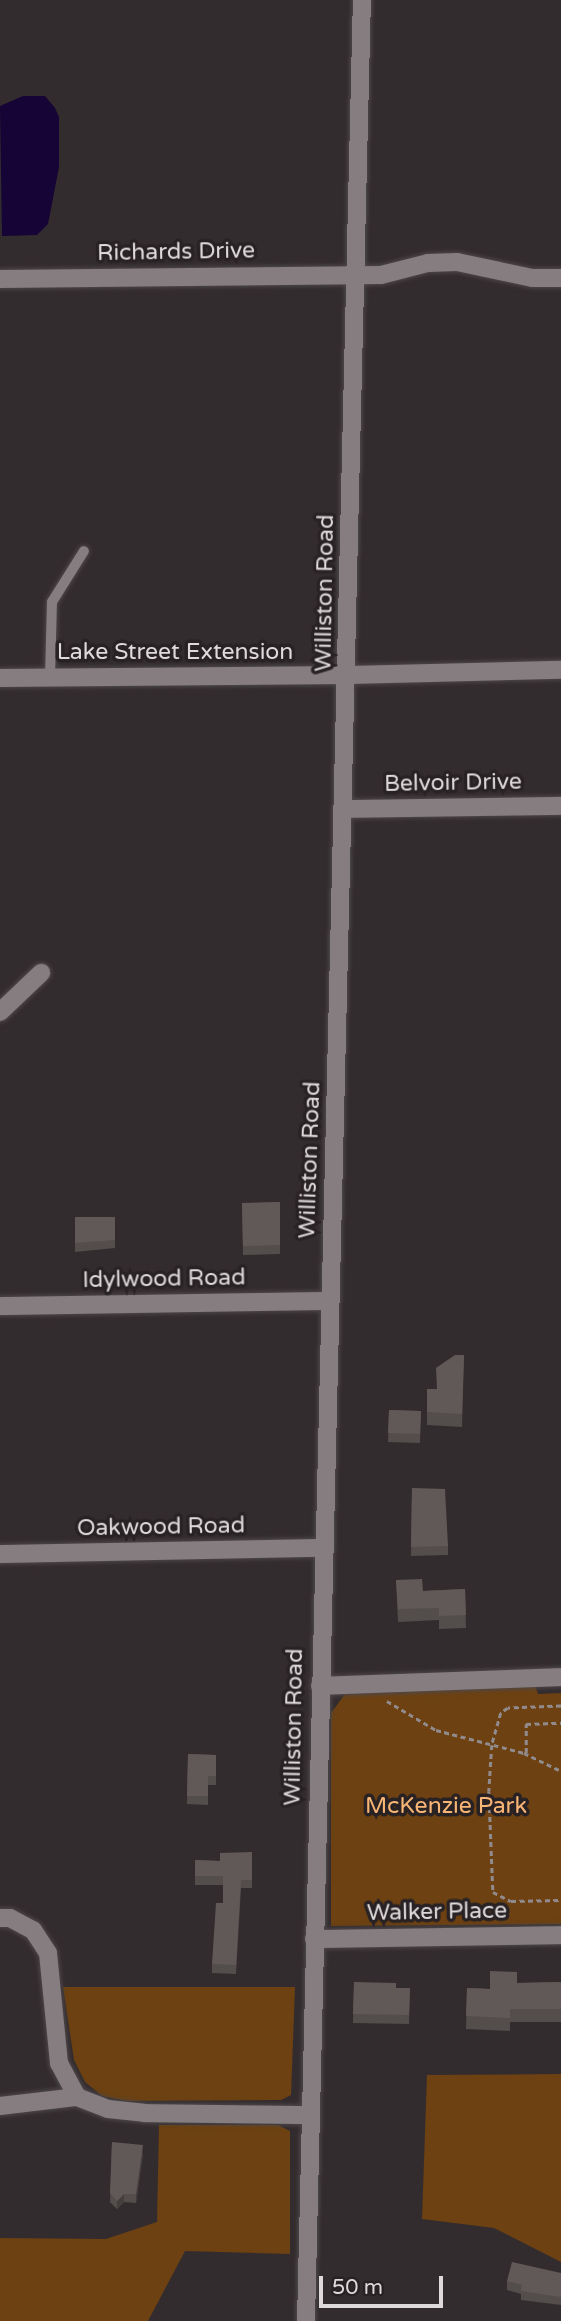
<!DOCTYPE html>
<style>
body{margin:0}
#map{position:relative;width:561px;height:2321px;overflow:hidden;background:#332c2e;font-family:"Varela Round",sans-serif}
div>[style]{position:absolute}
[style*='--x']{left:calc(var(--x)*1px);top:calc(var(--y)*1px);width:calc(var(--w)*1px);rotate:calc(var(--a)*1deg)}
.green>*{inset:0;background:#6d4111}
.water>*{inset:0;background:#150435}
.path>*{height:2.5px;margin-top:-1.25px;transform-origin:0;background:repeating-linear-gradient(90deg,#918b8d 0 5px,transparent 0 8.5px)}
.roads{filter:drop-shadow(0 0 2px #4d4749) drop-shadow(0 0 2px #4d4749)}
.lane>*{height:10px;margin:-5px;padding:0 5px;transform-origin:5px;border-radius:5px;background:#857d7f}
.street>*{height:18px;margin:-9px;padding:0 9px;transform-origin:9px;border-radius:9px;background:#857d7f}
.secondary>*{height:18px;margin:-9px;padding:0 9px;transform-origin:9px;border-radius:9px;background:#857d7f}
.wall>*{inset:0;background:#534d4c}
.shaded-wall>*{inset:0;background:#443e3e}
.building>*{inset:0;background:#615958}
span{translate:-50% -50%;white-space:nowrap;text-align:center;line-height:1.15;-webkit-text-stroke:7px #292224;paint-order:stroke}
.street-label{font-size:23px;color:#ded9db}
.park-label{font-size:23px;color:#f9b575}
.scale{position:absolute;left:319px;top:2276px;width:124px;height:32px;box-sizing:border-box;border:4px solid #ded9db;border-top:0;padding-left:9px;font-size:21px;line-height:24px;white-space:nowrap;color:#ded9db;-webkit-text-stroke:5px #292224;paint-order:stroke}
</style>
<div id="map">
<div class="green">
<div style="clip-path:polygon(535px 1685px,538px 1694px,561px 1693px,561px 1924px,331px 1926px,331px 1713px,345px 1694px)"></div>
<div style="clip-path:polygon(63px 1987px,295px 1987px,291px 2095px,281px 2100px,127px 2101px,102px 2096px,85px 2082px,74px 2060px)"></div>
<div style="clip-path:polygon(561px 2074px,561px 2262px,494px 2228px,422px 2219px,427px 2075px)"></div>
<div style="clip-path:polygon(159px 2125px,278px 2125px,290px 2131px,290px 2254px,185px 2251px,148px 2321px,0 2321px,0 2238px,106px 2239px,157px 2222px)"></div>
</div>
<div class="water">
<div style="clip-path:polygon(23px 96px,45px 96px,55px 108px,59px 117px,59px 167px,48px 224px,37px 235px,2px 236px,0 106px)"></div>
</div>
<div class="path">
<div style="--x:387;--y:1701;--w:57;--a:30.6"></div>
<div style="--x:436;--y:1730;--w:91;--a:14.6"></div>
<div style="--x:524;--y:1753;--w:41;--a:25.9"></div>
<div style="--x:561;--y:1706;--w:53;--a:177.8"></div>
<div style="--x:508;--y:1708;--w:9;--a:144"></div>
<div style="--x:501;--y:1713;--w:33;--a:106"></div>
<div style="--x:492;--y:1745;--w:46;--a:93.7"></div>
<div style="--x:489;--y:1791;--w:101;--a:87.7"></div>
<div style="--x:493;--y:1892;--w:20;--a:27"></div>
<div style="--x:511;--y:1901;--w:50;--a:-1.1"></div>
<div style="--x:526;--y:1753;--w:29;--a:-90"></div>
<div style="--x:526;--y:1724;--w:35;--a:-2"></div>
</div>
<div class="roads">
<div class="lane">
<div style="--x:50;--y:677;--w:75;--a:-88.5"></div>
<div style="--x:52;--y:602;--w:60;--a:-57.9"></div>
</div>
<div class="street">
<div style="--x:0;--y:279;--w:381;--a:-0.6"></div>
<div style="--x:381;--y:275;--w:49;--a:-14.3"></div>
<div style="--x:428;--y:263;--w:29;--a:-2"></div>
<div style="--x:457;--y:262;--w:77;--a:12"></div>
<div style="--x:532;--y:278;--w:29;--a:0"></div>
<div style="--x:0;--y:678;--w:349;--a:-0.5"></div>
<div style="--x:346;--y:809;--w:215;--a:-0.8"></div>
<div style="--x:0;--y:1012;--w:57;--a:-43.6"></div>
<div style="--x:0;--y:1306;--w:329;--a:-0.9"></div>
<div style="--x:0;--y:1554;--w:323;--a:-1.1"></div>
<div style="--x:320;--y:1686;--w:241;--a:-2.1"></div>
<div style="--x:0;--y:1918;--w:10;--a:0"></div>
<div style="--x:10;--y:1918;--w:26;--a:28"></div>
<div style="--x:33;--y:1930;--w:27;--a:57"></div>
<div style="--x:48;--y:1953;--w:111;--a:84.3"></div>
<div style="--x:59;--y:2063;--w:38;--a:62"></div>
<div style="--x:314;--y:1939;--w:247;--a:-0.9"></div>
<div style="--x:0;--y:2106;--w:78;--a:-6.7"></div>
<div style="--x:77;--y:2097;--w:33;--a:21"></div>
<div style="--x:108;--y:2109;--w:36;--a:6"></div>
<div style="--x:144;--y:2113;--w:166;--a:0.7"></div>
</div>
<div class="secondary">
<div style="--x:349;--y:675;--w:212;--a:-1.4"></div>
<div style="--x:306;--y:2321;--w:2322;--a:-88.62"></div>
</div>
</div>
<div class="wall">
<div style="clip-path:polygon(280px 1202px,280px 1254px,243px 1255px,242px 1203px)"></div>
<div style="clip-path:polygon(75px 1217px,115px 1217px,115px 1248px,75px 1252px)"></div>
<div style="clip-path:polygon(464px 1355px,462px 1427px,427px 1425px,427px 1389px,437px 1389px)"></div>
<div style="clip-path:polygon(389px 1410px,421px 1411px,420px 1443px,388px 1442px)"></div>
<div style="clip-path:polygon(412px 1488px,448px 1546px,448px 1555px,411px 1556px)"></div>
<div style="clip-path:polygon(396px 1580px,423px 1591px,465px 1589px,466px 1628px,439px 1629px,439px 1620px,398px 1622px)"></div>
<div style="clip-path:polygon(188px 1754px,216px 1755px,216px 1785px,208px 1785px,208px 1805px,187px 1804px)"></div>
<div style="clip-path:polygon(252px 1852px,252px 1888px,241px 1888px,236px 1974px,212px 1973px,212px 1964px,223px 1903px,223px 1885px,195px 1885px,195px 1860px,220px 1861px)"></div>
<div style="clip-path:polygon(354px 1982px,396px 1988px,410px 1988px,409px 2024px,353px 2023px)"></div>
<div style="clip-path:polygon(561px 1982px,561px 2022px,510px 2022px,510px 2031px,466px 2029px,467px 1988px,490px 1989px,517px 1983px)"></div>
<div style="clip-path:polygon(112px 2142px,143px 2154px,136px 2203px,124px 2202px,117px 2209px,110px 2202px)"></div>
<div style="clip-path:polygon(561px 2273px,561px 2305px,521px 2300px,521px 2294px,507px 2290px,507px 2281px)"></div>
</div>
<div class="shaded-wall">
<div style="clip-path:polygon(143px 2145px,143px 2154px,136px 2203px,136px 2194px)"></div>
<div style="clip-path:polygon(124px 2194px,124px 2202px,117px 2209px,117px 2201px)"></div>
</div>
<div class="building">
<div style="clip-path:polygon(280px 1202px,280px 1245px,243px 1246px,242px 1203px)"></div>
<div style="clip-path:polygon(75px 1217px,115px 1217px,115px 1240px,75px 1243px)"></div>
<div style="clip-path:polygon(455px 1355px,464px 1355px,462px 1414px,427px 1412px,427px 1389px,437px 1389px,436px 1368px)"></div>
<div style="clip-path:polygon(389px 1410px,421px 1411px,420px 1434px,388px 1433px)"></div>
<div style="clip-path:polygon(412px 1488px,445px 1489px,448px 1546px,411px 1547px)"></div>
<div style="clip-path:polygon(422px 1579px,423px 1591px,465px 1589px,466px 1615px,439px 1616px,439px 1608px,398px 1609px,396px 1580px)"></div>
<div style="clip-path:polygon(188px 1754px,216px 1755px,216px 1776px,208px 1776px,208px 1796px,187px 1796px)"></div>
<div style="clip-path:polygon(252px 1852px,252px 1880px,241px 1880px,236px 1965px,212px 1964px,216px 1903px,223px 1903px,223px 1876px,195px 1876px,195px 1860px,220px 1861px,220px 1853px)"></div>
<div style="clip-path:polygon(490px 1971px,517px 1972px,517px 1983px,561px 1982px,561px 2009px,510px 2009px,510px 2018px,466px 2016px,467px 1988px,490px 1989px)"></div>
<div style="clip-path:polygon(354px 1982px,396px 1983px,396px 1988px,410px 1988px,409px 2015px,353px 2014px)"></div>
<div style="clip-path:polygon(112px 2142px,143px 2145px,136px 2194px,124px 2194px,117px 2201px,110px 2193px)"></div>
<div style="clip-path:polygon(512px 2262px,561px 2273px,561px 2297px,521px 2291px,522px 2285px,507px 2281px)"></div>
</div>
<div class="street-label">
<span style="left:176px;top:252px;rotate:-1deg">Richards Drive</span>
<span style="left:325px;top:593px;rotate:-89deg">Williston Road</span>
<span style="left:175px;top:652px">Lake Street Extension</span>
<span style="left:453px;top:783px;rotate:-1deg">Belvoir Drive</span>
<span style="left:310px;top:1160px;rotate:-88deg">Williston Road</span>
<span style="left:164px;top:1279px;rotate:-1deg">Idylwood Road</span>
<span style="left:161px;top:1527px;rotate:-1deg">Oakwood Road</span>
<span style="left:294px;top:1727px;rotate:-89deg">Williston Road</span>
<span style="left:437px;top:1912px;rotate:-1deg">Walker Place</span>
</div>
<div class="park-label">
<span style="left:446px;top:1806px">McKenzie Park</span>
</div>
<div class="scale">50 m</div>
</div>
